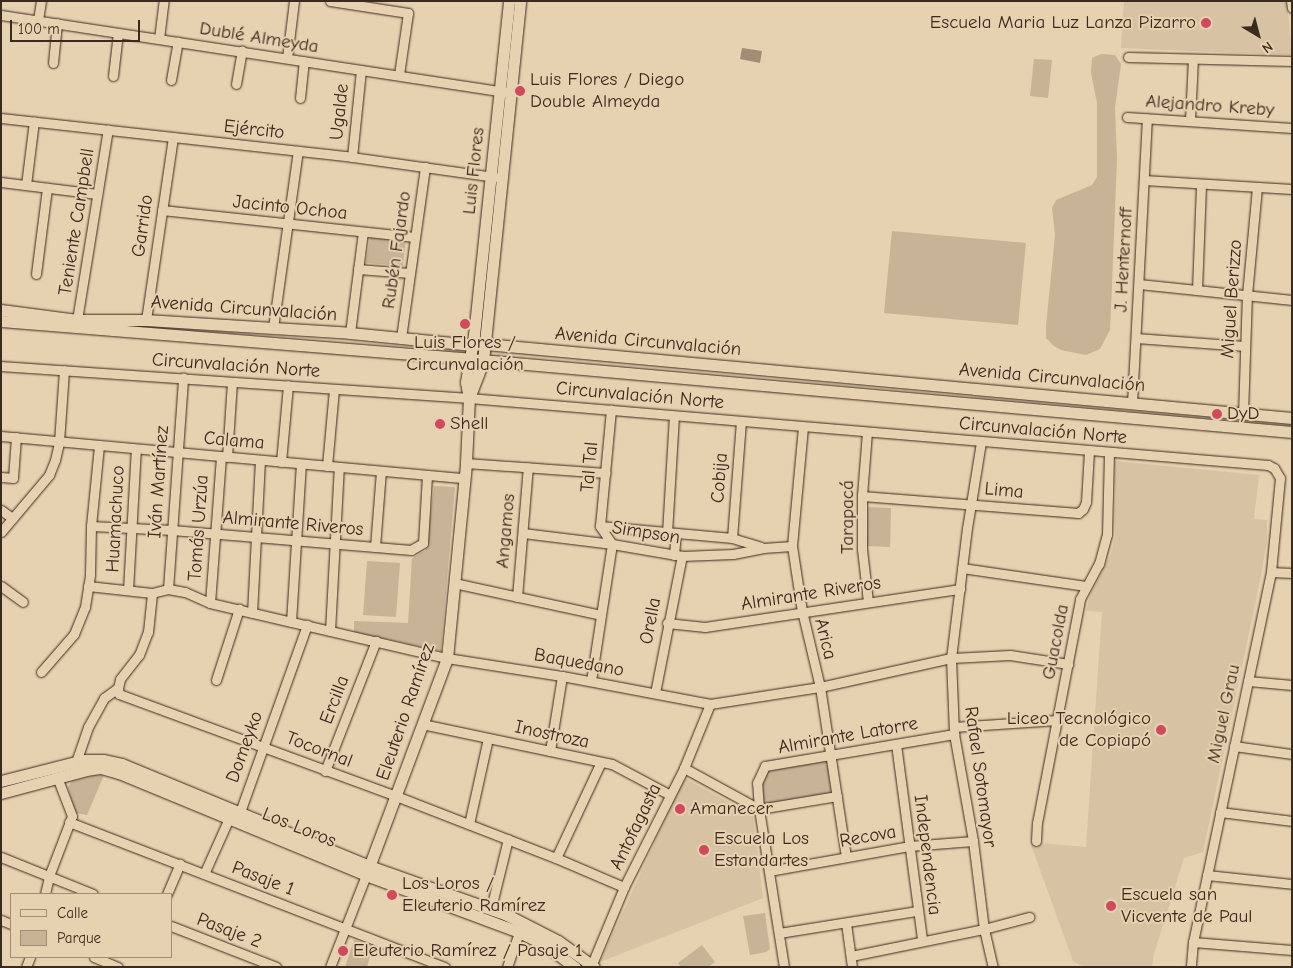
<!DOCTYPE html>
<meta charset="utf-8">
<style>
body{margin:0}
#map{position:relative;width:1293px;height:968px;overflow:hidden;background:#e6d1b0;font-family:"Comic Neue",sans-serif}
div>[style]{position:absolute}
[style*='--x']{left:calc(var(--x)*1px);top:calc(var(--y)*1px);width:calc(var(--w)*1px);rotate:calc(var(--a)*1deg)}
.built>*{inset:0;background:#d7c2a3}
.green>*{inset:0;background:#c7b396}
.water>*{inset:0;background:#a18d74}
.roads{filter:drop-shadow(0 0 1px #3b2a1e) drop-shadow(0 0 1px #3b2a1e)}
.minor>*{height:9px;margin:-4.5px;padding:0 4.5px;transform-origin:4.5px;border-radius:4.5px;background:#e6d1b0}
.major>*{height:11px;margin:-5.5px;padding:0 5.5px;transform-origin:5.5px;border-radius:5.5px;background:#e6d1b0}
.dots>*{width:14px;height:14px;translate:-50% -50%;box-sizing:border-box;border:2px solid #e6d1b0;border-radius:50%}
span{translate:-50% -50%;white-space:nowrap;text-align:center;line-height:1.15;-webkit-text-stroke:4px #e6d1b0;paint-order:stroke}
.poi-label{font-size:19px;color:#3b2a1e}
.right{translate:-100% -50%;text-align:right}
.left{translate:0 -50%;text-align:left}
.street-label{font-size:19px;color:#3b2a1e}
.frame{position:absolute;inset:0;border:2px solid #3b2a1e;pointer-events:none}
.legend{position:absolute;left:10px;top:893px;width:162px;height:65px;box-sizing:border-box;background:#e6d1b0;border:1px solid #a28e76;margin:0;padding:6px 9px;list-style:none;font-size:15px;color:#3b2a1e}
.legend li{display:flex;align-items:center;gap:10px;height:25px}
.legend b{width:25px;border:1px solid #a28e76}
.north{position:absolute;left:1233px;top:10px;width:50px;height:50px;-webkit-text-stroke:4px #e6d1b0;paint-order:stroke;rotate:143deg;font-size:14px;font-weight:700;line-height:20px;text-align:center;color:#3b2a1e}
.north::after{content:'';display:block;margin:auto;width:18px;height:22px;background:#3b2a1e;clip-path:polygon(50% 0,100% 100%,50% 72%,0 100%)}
.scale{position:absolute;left:10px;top:20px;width:130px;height:22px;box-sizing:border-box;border:2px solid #3b2a1e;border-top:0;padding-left:6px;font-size:15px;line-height:18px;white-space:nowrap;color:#3b2a1e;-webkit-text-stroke:4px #e6d1b0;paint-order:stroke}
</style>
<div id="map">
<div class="built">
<div style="clip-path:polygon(1124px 1px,1287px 1px,1292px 55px,1121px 48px)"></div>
<div style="clip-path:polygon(1115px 461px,1259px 475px,1254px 519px,1267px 520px,1267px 540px,1261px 576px,1203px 852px,1184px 858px,1154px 954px,1152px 967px,1084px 967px,1073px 961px,1030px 842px,1086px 847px,1102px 612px,1086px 611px,1090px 595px,1111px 554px,1115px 537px)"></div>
<div style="clip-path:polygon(684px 778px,753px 815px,763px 898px,600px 962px)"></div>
</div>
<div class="green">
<div style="clip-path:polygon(1101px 54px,1115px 55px,1121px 64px,1115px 108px,1117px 158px,1112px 286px,1110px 330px,1100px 349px,1086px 355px,1061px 350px,1054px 346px,1046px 338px,1046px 326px,1055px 235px,1052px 208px,1056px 200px,1092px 185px,1097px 177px,1097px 103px,1091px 73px,1092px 58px)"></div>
<div style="clip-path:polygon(1034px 59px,1052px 60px,1048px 98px,1030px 96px)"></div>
<div style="clip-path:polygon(892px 231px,1026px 243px,1018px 325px,884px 313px)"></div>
<div style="clip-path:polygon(370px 237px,406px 239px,403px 266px,366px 263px)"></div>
<div style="clip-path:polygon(434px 486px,455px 487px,441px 651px,354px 632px,354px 621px,408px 623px,412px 558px,426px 550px)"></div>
<div style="clip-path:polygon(868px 507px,891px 508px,890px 547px,867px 546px)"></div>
<div style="clip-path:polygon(367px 561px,400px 563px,396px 617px,363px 615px)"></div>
<div style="clip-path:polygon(824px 760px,827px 762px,832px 795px,764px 806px,760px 783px,768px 770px)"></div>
<div style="clip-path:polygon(95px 775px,104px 775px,87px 815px,76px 813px,68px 787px,72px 781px)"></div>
<div style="clip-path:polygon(765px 913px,770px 949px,766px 952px,750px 955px,743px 916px)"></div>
<div style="clip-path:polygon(354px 940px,373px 946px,367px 967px,345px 967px)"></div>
<div style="clip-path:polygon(702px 945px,715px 962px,708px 967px,681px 967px,678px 963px)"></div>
</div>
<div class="water">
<div style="clip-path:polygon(742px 48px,762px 51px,760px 63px,740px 59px)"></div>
</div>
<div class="roads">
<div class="minor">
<div style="--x:330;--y:1;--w:79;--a:8.7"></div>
<div style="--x:408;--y:13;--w:63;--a:98.3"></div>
<div style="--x:1291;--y:1;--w:7;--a:82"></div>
<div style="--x:1;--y:15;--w:510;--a:8.69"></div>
<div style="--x:38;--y:20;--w:19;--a:-81"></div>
<div style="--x:159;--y:39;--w:38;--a:-83"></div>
<div style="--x:1128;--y:57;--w:164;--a:1.4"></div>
<div style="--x:287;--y:58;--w:57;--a:-83"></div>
<div style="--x:53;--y:63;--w:40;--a:-84.3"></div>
<div style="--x:113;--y:76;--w:43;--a:-83.4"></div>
<div style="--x:171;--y:80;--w:39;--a:-80"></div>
<div style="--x:236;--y:84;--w:34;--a:-80"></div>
<div style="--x:300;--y:98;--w:37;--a:-84"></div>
<div style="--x:1127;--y:117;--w:165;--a:3.8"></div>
<div style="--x:1;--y:118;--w:353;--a:6.3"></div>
<div style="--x:352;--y:157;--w:144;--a:8"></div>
<div style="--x:1190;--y:120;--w:61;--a:-87.2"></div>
<div style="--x:352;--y:157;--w:87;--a:-84.1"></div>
<div style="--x:1144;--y:180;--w:148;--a:3.5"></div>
<div style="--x:1;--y:182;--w:97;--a:7.1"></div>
<div style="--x:26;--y:185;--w:64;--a:-82.9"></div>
<div style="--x:162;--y:210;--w:254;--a:6.1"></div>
<div style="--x:358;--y:269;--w:52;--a:4.4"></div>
<div style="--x:36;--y:274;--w:87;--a:-82.7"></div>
<div style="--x:1139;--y:284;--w:154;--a:6"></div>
<div style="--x:1197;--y:290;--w:106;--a:-87.8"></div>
<div style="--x:77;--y:320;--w:193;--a:-80.8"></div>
<div style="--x:146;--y:320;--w:185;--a:-81.6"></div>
<div style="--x:273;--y:328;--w:179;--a:-82"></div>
<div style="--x:350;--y:333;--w:102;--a:-82.7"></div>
<div style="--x:401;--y:338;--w:173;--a:-82"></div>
<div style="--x:1136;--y:338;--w:109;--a:4.2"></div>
<div style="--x:1;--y:366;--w:469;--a:3.9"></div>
<div style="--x:469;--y:398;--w:802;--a:4.79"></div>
<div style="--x:1268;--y:465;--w:7;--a:27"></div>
<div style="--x:1274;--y:468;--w:12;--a:59"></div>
<div style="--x:1280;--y:478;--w:94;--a:95.5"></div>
<div style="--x:1271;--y:572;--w:378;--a:101.9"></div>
<div style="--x:1193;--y:942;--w:25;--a:95"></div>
<div style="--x:1132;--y:403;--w:285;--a:-87"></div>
<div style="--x:1243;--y:414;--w:119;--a:-88.1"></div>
<div style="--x:1247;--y:295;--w:108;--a:-84.7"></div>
<div style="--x:803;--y:427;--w:120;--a:95.3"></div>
<div style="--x:792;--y:546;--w:66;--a:81.3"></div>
<div style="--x:802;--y:611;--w:78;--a:76.7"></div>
<div style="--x:820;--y:687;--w:172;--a:81.3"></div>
<div style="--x:867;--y:432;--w:64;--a:94.5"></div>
<div style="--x:862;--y:496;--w:53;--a:90"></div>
<div style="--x:862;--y:549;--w:53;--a:83.5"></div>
<div style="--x:1;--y:436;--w:465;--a:5.2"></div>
<div style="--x:981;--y:442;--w:87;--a:99.2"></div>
<div style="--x:967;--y:528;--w:131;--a:97"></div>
<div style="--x:951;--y:658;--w:76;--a:87.7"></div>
<div style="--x:954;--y:734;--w:109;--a:79.9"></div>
<div style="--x:973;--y:841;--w:89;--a:82.9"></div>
<div style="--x:984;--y:929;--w:39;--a:77"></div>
<div style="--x:227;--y:457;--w:75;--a:-86.2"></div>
<div style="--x:281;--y:462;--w:77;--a:-84.8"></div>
<div style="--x:466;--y:463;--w:140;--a:4.1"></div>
<div style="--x:327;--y:466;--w:77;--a:-84.8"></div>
<div style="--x:1;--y:477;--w:12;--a:5"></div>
<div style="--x:13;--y:478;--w:41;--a:-85.8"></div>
<div style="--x:862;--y:496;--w:217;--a:4.5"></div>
<div style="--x:1078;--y:513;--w:6;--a:-39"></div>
<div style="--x:1083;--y:509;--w:8;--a:-67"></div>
<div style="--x:1086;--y:502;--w:50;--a:-86.6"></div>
<div style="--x:1;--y:510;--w:14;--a:36"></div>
<div style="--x:91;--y:526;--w:81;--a:2.8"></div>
<div style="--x:172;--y:530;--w:240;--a:4.8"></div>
<div style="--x:411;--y:550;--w:14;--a:-30"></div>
<div style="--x:423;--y:543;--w:68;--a:-86.6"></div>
<div style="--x:600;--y:526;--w:133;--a:5.2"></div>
<div style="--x:732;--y:538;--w:30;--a:17"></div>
<div style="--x:600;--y:526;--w:117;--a:-84.6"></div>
<div style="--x:1;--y:532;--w:75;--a:-49.9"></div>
<div style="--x:49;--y:475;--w:16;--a:-68"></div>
<div style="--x:55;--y:460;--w:18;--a:-77"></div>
<div style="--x:59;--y:442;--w:72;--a:-86"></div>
<div style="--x:523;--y:533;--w:90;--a:7"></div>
<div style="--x:612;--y:544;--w:71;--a:9.7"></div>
<div style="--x:682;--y:556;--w:51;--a:-2.2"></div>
<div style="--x:733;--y:554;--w:31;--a:-11"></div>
<div style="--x:763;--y:548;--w:29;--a:-4"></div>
<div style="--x:667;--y:533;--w:117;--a:-86.6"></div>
<div style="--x:732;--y:538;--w:116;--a:-85.6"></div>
<div style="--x:375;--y:547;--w:76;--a:-85.5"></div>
<div style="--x:674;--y:555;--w:21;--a:-85"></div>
<div style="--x:962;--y:568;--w:125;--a:8.3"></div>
<div style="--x:1271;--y:572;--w:21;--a:3"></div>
<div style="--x:454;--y:583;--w:150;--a:12.3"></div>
<div style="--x:1;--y:586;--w:27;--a:36"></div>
<div style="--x:88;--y:586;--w:64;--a:6.2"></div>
<div style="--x:152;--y:593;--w:16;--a:-14"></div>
<div style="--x:168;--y:589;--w:17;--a:10"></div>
<div style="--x:185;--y:592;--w:27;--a:24"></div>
<div style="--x:210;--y:603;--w:243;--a:13.1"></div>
<div style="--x:447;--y:658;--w:116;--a:8.9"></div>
<div style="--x:562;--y:676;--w:151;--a:10.7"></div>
<div style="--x:710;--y:704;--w:111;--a:-8.8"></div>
<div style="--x:820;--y:687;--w:134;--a:-12.5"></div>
<div style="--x:951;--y:658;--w:59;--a:-2.9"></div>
<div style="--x:1010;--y:655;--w:59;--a:8.8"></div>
<div style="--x:168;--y:589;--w:212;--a:-85.9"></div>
<div style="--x:128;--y:590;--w:141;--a:-86.8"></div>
<div style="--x:517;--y:597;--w:130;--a:-85.2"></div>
<div style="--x:210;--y:603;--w:146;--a:-85.7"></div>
<div style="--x:252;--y:613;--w:153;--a:-87"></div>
<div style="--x:291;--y:622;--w:158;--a:-86.4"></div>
<div style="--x:667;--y:623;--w:38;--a:6"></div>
<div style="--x:705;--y:627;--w:258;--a:-8.5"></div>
<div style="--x:330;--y:631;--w:164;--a:-86.9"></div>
<div style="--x:41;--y:672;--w:50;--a:-49"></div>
<div style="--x:74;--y:634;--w:29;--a:-68"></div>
<div style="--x:85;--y:607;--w:33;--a:-81"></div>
<div style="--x:90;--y:574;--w:48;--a:-88.8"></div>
<div style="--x:91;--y:526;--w:80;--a:-84.3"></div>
<div style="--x:216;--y:680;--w:75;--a:-72.1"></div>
<div style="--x:591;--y:681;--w:139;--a:-81.3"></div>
<div style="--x:612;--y:544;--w:22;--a:-124"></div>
<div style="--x:1248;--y:681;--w:44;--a:5.2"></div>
<div style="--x:118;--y:688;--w:6;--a:81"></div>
<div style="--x:119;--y:694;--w:295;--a:20.2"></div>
<div style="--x:396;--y:796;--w:172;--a:21.2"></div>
<div style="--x:556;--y:858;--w:74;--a:23.1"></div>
<div style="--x:655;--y:693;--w:140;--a:-78.9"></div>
<div style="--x:422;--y:724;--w:194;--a:11.9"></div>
<div style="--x:612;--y:764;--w:66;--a:28.1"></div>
<div style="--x:954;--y:727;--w:103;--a:-3.9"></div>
<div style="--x:896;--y:744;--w:198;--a:82.4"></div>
<div style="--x:1234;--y:746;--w:59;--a:7.9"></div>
<div style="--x:550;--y:751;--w:76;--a:-80.9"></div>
<div style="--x:76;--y:762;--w:37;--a:-71"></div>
<div style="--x:88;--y:727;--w:33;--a:-61"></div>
<div style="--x:104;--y:698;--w:17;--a:-36"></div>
<div style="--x:118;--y:688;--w:9;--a:-77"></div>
<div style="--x:120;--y:679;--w:31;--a:-52"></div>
<div style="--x:139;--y:655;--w:25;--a:-69"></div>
<div style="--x:148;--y:632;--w:39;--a:-84"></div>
<div style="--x:684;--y:768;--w:85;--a:28.7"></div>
<div style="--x:759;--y:809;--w:79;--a:-9.5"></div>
<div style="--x:325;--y:771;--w:140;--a:-68.6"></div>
<div style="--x:1220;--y:812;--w:73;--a:7.1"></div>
<div style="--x:69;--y:822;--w:403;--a:21.1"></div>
<div style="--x:469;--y:824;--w:88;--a:-77.5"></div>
<div style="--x:1036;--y:841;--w:18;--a:-87"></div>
<div style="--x:1037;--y:823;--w:228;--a:-79.1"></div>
<div style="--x:1080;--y:599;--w:40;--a:-62"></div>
<div style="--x:1099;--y:564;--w:30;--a:-75"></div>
<div style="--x:1107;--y:535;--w:82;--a:-88.6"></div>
<div style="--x:1;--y:857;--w:99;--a:21.9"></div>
<div style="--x:556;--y:858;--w:106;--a:-64.9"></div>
<div style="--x:769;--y:871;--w:142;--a:-10.1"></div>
<div style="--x:909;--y:846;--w:64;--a:-4.5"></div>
<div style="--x:204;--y:874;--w:61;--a:-65.9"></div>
<div style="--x:229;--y:818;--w:13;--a:-29"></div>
<div style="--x:240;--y:812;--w:199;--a:-70.3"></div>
<div style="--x:1207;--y:875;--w:85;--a:6"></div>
<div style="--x:45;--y:894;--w:18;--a:-77"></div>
<div style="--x:49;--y:876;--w:64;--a:-69"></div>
<div style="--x:72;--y:816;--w:42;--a:-111"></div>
<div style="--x:167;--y:894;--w:33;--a:-67"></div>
<div style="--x:491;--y:908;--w:71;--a:-76.2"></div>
<div style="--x:1;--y:920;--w:11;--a:22"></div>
<div style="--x:846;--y:923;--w:44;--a:82.2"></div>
<div style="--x:171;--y:926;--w:113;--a:21.3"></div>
<div style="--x:779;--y:933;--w:140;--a:-9.1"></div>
<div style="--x:1193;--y:942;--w:99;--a:4.6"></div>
<div style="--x:851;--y:956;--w:136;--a:-11.5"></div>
<div style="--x:984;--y:929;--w:47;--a:-14.9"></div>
<div style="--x:94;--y:957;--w:26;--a:23"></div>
<div style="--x:592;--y:964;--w:83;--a:-67.4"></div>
<div style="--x:624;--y:887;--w:133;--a:-63.2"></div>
<div style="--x:684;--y:768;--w:69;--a:-67.9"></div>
<div style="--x:26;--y:967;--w:11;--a:-68"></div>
<div style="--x:330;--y:967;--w:99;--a:-68.6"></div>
<div style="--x:507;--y:967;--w:42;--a:-70.7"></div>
<div style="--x:784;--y:967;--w:160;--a:-99"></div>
<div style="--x:759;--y:809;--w:26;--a:-94"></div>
<div style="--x:757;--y:783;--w:19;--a:-65"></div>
<div style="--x:765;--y:766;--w:192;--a:-9.6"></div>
</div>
<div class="major">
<div style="--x:1;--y:310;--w:77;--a:7.5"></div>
<div style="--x:77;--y:320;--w:69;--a:0"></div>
<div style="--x:146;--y:320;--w:204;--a:3.6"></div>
<div style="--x:350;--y:333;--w:123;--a:5.6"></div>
<div style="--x:472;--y:345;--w:13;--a:-4"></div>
<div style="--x:485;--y:344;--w:810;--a:5.24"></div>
<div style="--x:1;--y:321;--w:471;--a:4.6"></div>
<div style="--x:470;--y:359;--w:825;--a:5.07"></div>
<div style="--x:469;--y:398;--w:40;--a:-69"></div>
<div style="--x:483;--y:361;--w:362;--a:-84.1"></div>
<div style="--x:1;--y:781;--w:86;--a:-14.2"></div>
<div style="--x:84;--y:760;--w:19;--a:0"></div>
<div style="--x:103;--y:760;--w:19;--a:12"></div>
<div style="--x:122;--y:764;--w:267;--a:22.4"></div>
<div style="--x:369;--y:866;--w:146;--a:19.5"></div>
<div style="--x:507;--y:915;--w:57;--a:27"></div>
<div style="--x:558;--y:941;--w:44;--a:35.8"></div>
<div style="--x:1;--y:793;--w:88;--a:-15.1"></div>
<div style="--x:86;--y:770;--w:15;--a:-8"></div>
<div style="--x:101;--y:768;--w:19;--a:16"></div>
<div style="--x:119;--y:773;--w:267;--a:22.4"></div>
<div style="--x:366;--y:875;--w:163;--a:20.4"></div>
<div style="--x:519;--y:932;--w:28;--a:26"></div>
<div style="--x:544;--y:944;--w:39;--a:37"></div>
<div style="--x:366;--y:875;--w:232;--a:-69.5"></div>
<div style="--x:447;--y:658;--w:196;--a:-84.4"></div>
<div style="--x:466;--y:463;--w:65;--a:-87.4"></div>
<div style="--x:469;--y:398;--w:16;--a:-101"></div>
<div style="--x:466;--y:382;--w:48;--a:-80.3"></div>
<div style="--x:474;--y:335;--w:336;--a:-84"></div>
</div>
</div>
<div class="dots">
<div style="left:1206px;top:23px;background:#d1495b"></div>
<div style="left:520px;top:91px;background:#d1495b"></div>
<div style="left:465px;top:324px;background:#d1495b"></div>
<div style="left:1217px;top:414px;background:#d1495b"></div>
<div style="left:440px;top:424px;background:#d1495b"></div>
<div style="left:1161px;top:730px;background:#d1495b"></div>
<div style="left:680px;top:809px;background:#d1495b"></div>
<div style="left:704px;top:850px;background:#d1495b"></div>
<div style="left:392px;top:895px;background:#d1495b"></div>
<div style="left:1111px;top:906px;background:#d1495b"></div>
<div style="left:343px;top:951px;background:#d1495b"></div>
</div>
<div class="poi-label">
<span class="right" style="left:1196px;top:23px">Escuela Maria Luz Lanza Pizarro</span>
<span class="left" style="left:530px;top:91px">Luis Flores / Diego<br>Double Almeyda</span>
<span style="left:465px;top:354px">Luis Flores /<br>Circunvalación</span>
<span class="left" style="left:1227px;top:414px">DyD</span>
<span class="left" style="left:450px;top:424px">Shell</span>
<span class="right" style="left:1151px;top:730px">Liceo Tecnológico<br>de Copiapó</span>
<span class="left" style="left:690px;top:809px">Amanecer</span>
<span class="left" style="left:714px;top:850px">Escuela Los<br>Estandartes</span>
<span class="left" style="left:402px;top:895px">Los Loros /<br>Eleuterio Ramírez</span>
<span class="left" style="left:1121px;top:906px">Escuela san<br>Vicvente de Paul</span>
<span class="left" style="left:353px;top:951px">Eleuterio Ramírez / Pasaje 1</span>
</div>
<div class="street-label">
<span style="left:259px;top:38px;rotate:9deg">Dublé Almeyda</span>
<span style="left:1210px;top:106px;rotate:4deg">Alejandro Kreby</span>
<span style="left:340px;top:112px;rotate:-84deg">Ugalde</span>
<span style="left:254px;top:130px;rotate:6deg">Ejército</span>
<span style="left:474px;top:171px;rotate:-84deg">Luis Flores</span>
<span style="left:290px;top:208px;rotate:6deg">Jacinto Ochoa</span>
<span style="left:77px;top:222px;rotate:-81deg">Teniente Campbell</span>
<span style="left:143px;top:226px;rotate:-82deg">Garrido</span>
<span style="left:397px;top:250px;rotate:-82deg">Rubén Fajardo</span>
<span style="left:1124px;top:260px;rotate:-87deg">J. Henternoff</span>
<span style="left:1232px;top:299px;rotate:-86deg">Miguel Berizzo</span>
<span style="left:244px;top:309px;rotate:4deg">Avenida Circunvalación</span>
<span style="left:648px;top:342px;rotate:5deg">Avenida Circunvalación</span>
<span style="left:236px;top:366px;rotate:4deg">Circunvalación Norte</span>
<span style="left:1052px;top:378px;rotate:5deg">Avenida Circunvalación</span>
<span style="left:640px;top:396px;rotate:5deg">Circunvalación Norte</span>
<span style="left:1043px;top:431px;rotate:5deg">Circunvalación Norte</span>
<span style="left:234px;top:441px;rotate:5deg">Calama</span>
<span style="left:590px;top:467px;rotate:-85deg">Tal Tal</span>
<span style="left:720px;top:478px;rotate:-86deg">Cobija</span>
<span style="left:159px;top:482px;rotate:-86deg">Iván Martínez</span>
<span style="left:1004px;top:491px;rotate:5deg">Lima</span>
<span style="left:848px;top:517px;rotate:-90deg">Tarapacá</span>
<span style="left:116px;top:519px;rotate:-87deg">Huamachuco</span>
<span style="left:293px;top:524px;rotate:5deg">Almirante Riveros</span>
<span style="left:199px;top:528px;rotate:-86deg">Tomás Urzúa</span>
<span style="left:506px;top:531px;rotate:-85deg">Angamos</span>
<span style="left:646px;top:533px;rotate:9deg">Simpson</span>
<span style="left:811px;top:594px;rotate:-9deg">Almirante Riveros</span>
<span style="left:651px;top:621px;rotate:-79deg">Orella</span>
<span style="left:825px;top:639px;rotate:76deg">Arica</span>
<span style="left:1056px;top:642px;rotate:-79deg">Guacolda</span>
<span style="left:579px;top:663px;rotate:10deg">Baquedano</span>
<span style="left:335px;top:700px;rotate:-69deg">Ercilla</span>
<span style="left:406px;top:712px;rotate:-71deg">Eleuterio Ramírez</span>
<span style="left:1224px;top:714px;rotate:-78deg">Miguel Grau</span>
<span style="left:552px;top:735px;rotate:12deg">Inostroza</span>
<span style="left:848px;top:736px;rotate:-10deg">Almirante Latorre</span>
<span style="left:245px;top:747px;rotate:-70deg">Domeyko</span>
<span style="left:319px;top:750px;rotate:21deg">Tocornal</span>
<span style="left:980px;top:777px;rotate:82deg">Rafael Sotomayor</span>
<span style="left:636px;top:827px;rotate:-64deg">Antofagasta</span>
<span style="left:299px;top:828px;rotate:22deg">Los Loros</span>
<span style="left:868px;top:837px;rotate:-10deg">Recova</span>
<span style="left:927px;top:855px;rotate:83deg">Independencia</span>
<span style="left:263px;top:879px;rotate:21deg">Pasaje 1</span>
<span style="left:229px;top:931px;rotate:21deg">Pasaje 2</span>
</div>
<div class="frame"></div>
<ul class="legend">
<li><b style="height:6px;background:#e6d1b0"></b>Calle</li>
<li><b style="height:14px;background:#c7b396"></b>Parque</li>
</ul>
<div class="north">N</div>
<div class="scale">100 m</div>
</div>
